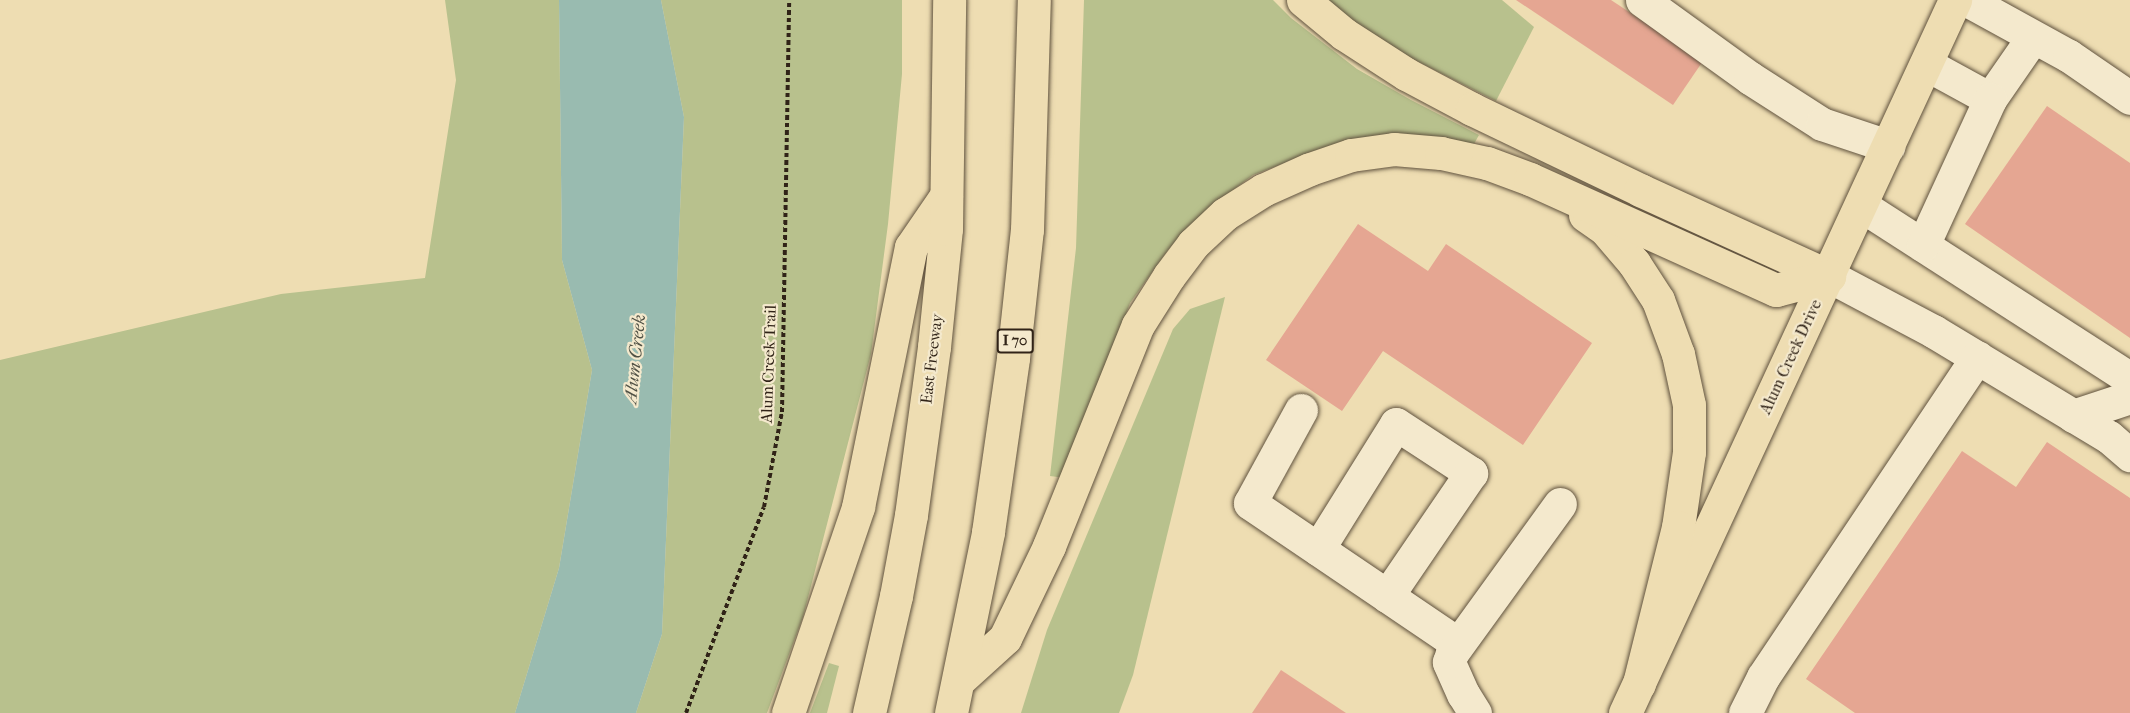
<!DOCTYPE html>
<style>
body{margin:0}
#map{position:relative;width:2130px;height:713px;overflow:hidden;background:#eeddb2;font-family:"IM FELL French Canon",serif}
div>[style]{position:absolute}
[style*='--x']{left:calc(var(--x)*1px);top:calc(var(--y)*1px);width:calc(var(--w)*1px);rotate:calc(var(--a)*1deg)}
.green>*{inset:0;background:#b8c18d}
.water>*{inset:0;background:#99bbb0}
.building>*{inset:0;background:#e5a692}
.path>*{height:4px;margin-top:-2px;transform-origin:0;background:repeating-linear-gradient(90deg,#302317 0 4.5px,transparent 0 7.5px)}
.roads{filter:drop-shadow(0 0 2px #60523e) drop-shadow(0 0 2px #60523e)}
.minor>*{height:33px;margin:-16.5px;padding:0 16.5px;transform-origin:16.5px;border-radius:16.5px;background:#f4e9cd}
.major>*{height:33px;margin:-16.5px;padding:0 16.5px;transform-origin:16.5px;border-radius:16.5px;background:#eeddb2}
.highway>*{height:33px;margin:-16.5px;padding:0 16.5px;transform-origin:16.5px;border-radius:16.5px;background:#eeddb2}
span{translate:-50% -50%;white-space:nowrap;text-align:center;line-height:1.15;-webkit-text-stroke:4.5px #f4e9cd;paint-order:stroke}
.shield-label span{padding:2px 4px;background:#f4e9cd;border:2px solid;border-radius:4px;-webkit-text-stroke-width:0}
.shield-label{font-size:15px;color:#302317;font-weight:700}
.street-label{font-size:16px;color:#302317}
.water-label{font-size:18px;color:#505145;font-style:italic}
</style>
<div id="map">
<div class="green">
<div style="clip-path:polygon(445px 0,559px 0,562px 260px,592px 370px,559px 568px,515px 713px,0 713px,0 360px,281px 294px,425px 278px,456px 80px)"></div>
<div style="clip-path:polygon(661px 0,902px 0,902px 74px,888px 224px,871px 354px,803px 617px,767px 713px,636px 713px,662px 634px,684px 117px)"></div>
<div style="clip-path:polygon(1084px 0,1273px 0,1291px 18px,1357px 69px,1411px 100px,1479px 135px,1474px 144px,1313px 152px,1253px 175px,1209px 208px,1168px 250px,1130px 303px,1065px 478px,1050px 476px,1076px 248px)"></div>
<div style="clip-path:polygon(1323px 0,1502px 0,1534px 27px,1496px 101px,1391px 48px)"></div>
<div style="clip-path:polygon(1225px 297px,1133px 675px,1119px 713px,1021px 713px,1047px 630px,1173px 329px,1190px 309px)"></div>
<div style="clip-path:polygon(829px 663px,839px 666px,827px 713px,810px 713px)"></div>
</div>
<div class="water">
<div style="clip-path:polygon(559px 0,661px 0,684px 117px,662px 634px,636px 713px,515px 713px,559px 568px,592px 370px,562px 260px)"></div>
</div>
<div class="building">
<div style="clip-path:polygon(1516px 0,1611px 0,1703px 61px,1673px 105px)"></div>
<div style="clip-path:polygon(2047px 106px,2130px 163px,2130px 338px,1965px 224px)"></div>
<div style="clip-path:polygon(1358px 224px,1428px 271px,1446px 244px,1592px 343px,1523px 445px,1383px 351px,1342px 411px,1266px 360px)"></div>
<div style="clip-path:polygon(2047px 442px,2130px 498px,2130px 713px,1855px 713px,1806px 679px,1962px 451px,2016px 487px)"></div>
<div style="clip-path:polygon(1281px 670px,1346px 713px,1252px 713px)"></div>
</div>
<div class="path">
<div style="--x:686;--y:713;--w:220;--a:-69.3"></div>
<div style="--x:764;--y:507;--w:97;--a:-79.3"></div>
<div style="--x:782;--y:412;--w:412;--a:-89"></div>
</div>
<div class="roads">
<div class="minor">
<div style="--x:1642;--y:0;--w:133;--a:35.8"></div>
<div style="--x:1750;--y:78;--w:85;--a:32.6"></div>
<div style="--x:1822;--y:124;--w:70;--a:18.4"></div>
<div style="--x:1967;--y:0;--w:116;--a:28.8"></div>
<div style="--x:2069;--y:56;--w:74;--a:34.5"></div>
<div style="--x:1926;--y:64;--w:73;--a:28.7"></div>
<div style="--x:1990;--y:99;--w:75;--a:-55.3"></div>
<div style="--x:1862;--y:206;--w:319;--a:32.8"></div>
<div style="--x:1923;--y:245;--w:161;--a:-65.3"></div>
<div style="--x:1829;--y:276;--w:118;--a:27.9"></div>
<div style="--x:1933;--y:331;--w:205;--a:31.1"></div>
<div style="--x:2109;--y:437;--w:28;--a:41"></div>
<div style="--x:1301;--y:410;--w:106;--a:118.7"></div>
<div style="--x:1250;--y:503;--w:251;--a:34.1"></div>
<div style="--x:2073;--y:416;--w:60;--a:-18.4"></div>
<div style="--x:1318;--y:549;--w:147;--a:-58"></div>
<div style="--x:1396;--y:424;--w:90;--a:33.2"></div>
<div style="--x:1471;--y:473;--w:149;--a:124.3"></div>
<div style="--x:1475;--y:713;--w:22;--a:-122"></div>
<div style="--x:1463;--y:694;--w:35;--a:-114"></div>
<div style="--x:1449;--y:662;--w:9;--a:-72"></div>
<div style="--x:1452;--y:653;--w:184;--a:-54.1"></div>
<div style="--x:1745;--y:713;--w:40;--a:-63.4"></div>
<div style="--x:1763;--y:677;--w:385;--a:-56.2"></div>
</div>
<div class="major">
<div style="--x:1625;--y:713;--w:786;--a:-65.16"></div>
</div>
<div class="highway">
<div style="--x:1303;--y:0;--w:53;--a:39.7"></div>
<div style="--x:1344;--y:34;--w:74;--a:32.8"></div>
<div style="--x:1406;--y:74;--w:75;--a:27.9"></div>
<div style="--x:1472;--y:109;--w:187;--a:25.7"></div>
<div style="--x:1640;--y:190;--w:208;--a:24.5"></div>
<div style="--x:1585;--y:215;--w:24;--a:35"></div>
<div style="--x:1605;--y:229;--w:45;--a:49.5"></div>
<div style="--x:1634;--y:263;--w:44;--a:57"></div>
<div style="--x:1658;--y:300;--w:58;--a:69.7"></div>
<div style="--x:1678;--y:354;--w:52;--a:77.8"></div>
<div style="--x:1689;--y:405;--w:47;--a:90"></div>
<div style="--x:1689;--y:452;--w:76;--a:98.3"></div>
<div style="--x:1678;--y:527;--w:162;--a:104"></div>
<div style="--x:960;--y:679;--w:61;--a:-42.3"></div>
<div style="--x:1005;--y:638;--w:102;--a:-64.4"></div>
<div style="--x:1049;--y:546;--w:238;--a:-68.1"></div>
<div style="--x:1138;--y:325;--w:58;--a:-57.7"></div>
<div style="--x:1169;--y:276;--w:40;--a:-53"></div>
<div style="--x:1193;--y:244;--w:44;--a:-43.2"></div>
<div style="--x:1225;--y:214;--w:45;--a:-32.3"></div>
<div style="--x:1263;--y:190;--w:51;--a:-24.1"></div>
<div style="--x:1310;--y:169;--w:43;--a:-18.9"></div>
<div style="--x:1351;--y:155;--w:43;--a:-7.9"></div>
<div style="--x:1394;--y:149;--w:47;--a:4.9"></div>
<div style="--x:1441;--y:153;--w:47;--a:12.3"></div>
<div style="--x:1487;--y:163;--w:46;--a:20.4"></div>
<div style="--x:1530;--y:179;--w:270;--a:24.3"></div>
<div style="--x:1776;--y:290;--w:55;--a:-14.8"></div>
<div style="--x:788;--y:713;--w:218;--a:-71.2"></div>
<div style="--x:858;--y:507;--w:265;--a:-78.5"></div>
<div style="--x:911;--y:247;--w:62;--a:-55.5"></div>
<div style="--x:869;--y:713;--w:120;--a:-77"></div>
<div style="--x:896;--y:596;--w:82;--a:-79.5"></div>
<div style="--x:911;--y:515;--w:170;--a:-82.2"></div>
<div style="--x:934;--y:347;--w:119;--a:-84.2"></div>
<div style="--x:946;--y:229;--w:229;--a:-89.2"></div>
<div style="--x:951;--y:713;--w:185;--a:-78.4"></div>
<div style="--x:988;--y:532;--w:176;--a:-81.8"></div>
<div style="--x:1013;--y:358;--w:129;--a:-83.8"></div>
<div style="--x:1027;--y:230;--w:230;--a:-88.3"></div>
</div>
</div>
<div class="shield-label">
<span style="left:1015px;top:341px">I 70</span>
</div>
<div class="street-label">
<span style="left:1791px;top:357px;rotate:-65deg">Alum Creek Drive</span>
<span style="left:932px;top:359px;rotate:-83deg">East Freeway</span>
<span style="left:769px;top:364px;rotate:-88deg">Alum Creek Trail</span>
</div>
<div class="water-label">
<span style="left:636px;top:359px;rotate:-84deg">Alum Creek</span>
</div>
</div>
